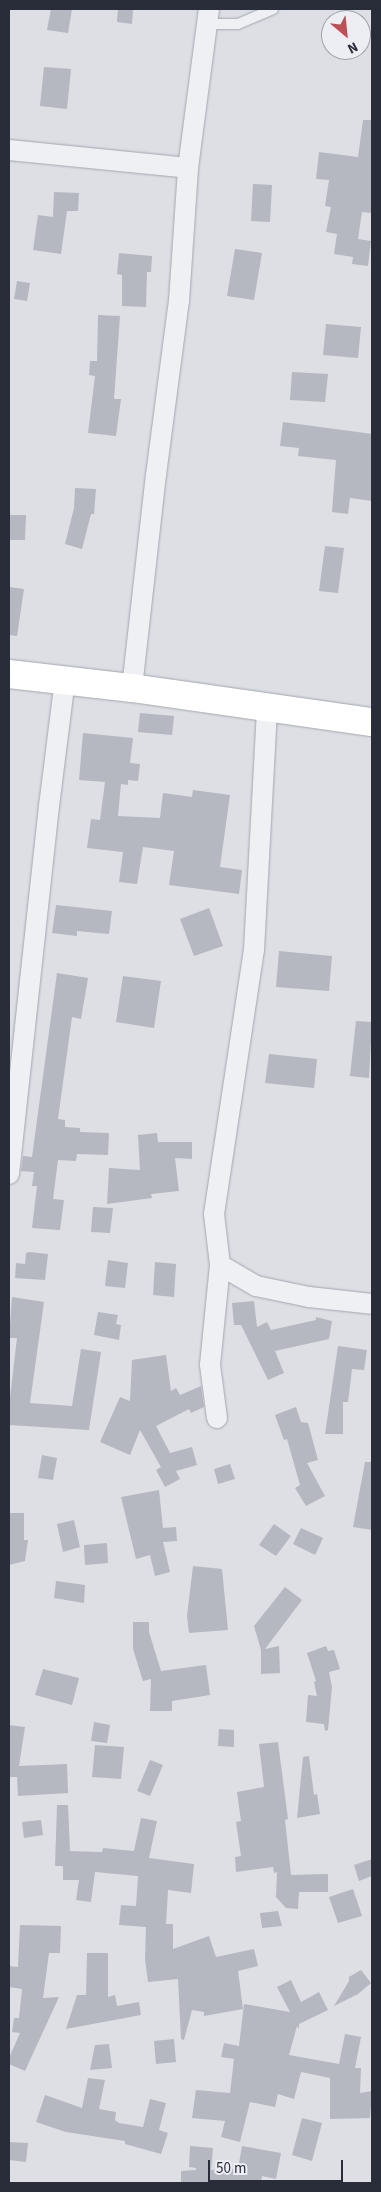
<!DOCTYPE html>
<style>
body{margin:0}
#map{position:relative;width:381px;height:2192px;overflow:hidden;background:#dddfe5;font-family:"Source Sans 3",sans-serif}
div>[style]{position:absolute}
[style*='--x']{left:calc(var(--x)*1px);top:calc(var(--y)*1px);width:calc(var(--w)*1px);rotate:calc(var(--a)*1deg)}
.building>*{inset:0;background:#b5b8c1}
.roads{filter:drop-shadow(0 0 1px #a3a6ae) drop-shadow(0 0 1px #a3a6ae)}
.lane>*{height:10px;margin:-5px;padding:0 5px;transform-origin:5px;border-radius:5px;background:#eff0f4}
.street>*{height:20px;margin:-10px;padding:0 10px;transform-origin:10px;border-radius:10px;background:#eff0f4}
.secondary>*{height:28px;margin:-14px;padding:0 14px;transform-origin:14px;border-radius:14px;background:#fff}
span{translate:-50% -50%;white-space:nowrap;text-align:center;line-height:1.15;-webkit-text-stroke:4.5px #eceef3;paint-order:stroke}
.frame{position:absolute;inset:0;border:10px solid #282d39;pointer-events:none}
.north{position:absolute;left:321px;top:10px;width:50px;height:50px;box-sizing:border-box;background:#eceef3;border:1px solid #9ea1a9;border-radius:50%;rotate:152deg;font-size:14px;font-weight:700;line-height:20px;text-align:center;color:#282d39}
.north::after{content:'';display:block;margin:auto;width:18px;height:22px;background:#bd4f58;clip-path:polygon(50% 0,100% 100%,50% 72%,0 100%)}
.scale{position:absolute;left:208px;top:2160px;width:135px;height:22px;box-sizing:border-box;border:2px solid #282d39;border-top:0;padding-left:6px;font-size:15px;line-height:18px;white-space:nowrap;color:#282d39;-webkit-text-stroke:4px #eceef3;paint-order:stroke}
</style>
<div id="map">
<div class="building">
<div style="clip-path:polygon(51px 9px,72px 9px,68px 33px,47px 30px)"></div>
<div style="clip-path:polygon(118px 9px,133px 9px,132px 24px,117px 22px)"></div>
<div style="clip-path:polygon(44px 67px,71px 69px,67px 109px,40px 106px)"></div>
<div style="clip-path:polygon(363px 120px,372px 120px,372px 203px,371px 213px,362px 212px,358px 239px,371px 241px,368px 266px,352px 264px,353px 257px,334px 254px,337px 234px,326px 232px,331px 207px,325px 206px,329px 180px,316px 179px,319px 152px,358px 157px)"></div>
<div style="clip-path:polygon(253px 184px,272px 185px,270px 222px,251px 221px)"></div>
<div style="clip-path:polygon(54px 192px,79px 193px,78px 211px,67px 211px,61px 254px,33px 250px,38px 215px,53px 217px)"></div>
<div style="clip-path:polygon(235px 249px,262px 253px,254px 300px,227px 296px)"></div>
<div style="clip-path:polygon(119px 253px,152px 256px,151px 272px,147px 272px,146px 307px,122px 306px,122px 275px,117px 274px)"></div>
<div style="clip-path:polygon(17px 281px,30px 283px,27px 301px,14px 299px)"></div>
<div style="clip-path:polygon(98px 315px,120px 316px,114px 399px,121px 399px,116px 436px,88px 433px,95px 376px,89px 375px,90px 361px,97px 361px)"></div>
<div style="clip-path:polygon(326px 324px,361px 327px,358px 358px,323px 355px)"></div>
<div style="clip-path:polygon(292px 372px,328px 374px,325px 402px,290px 400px)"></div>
<div style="clip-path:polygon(283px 422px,372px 434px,372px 501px,350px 498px,348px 514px,332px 512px,336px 460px,298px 456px,299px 448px,280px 446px)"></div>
<div style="clip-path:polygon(75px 488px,96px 489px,94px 514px,91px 514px,82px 549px,65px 544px,74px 508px)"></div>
<div style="clip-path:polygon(9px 515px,26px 515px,25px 540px,9px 540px)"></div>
<div style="clip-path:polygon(325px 546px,344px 548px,338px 593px,319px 591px)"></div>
<div style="clip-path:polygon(9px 587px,24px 589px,17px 636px,9px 635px)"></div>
<div style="clip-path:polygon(140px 713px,174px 716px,172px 735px,138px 732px)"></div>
<div style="clip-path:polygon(83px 733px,133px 738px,130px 763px,140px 764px,138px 781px,128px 780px,128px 785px,121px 784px,118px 816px,160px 818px,163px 793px,192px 797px,193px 790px,230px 795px,220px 867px,242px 870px,239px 894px,169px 885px,174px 851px,143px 847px,137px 884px,119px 882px,123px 852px,87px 848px,91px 819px,100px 820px,105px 782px,79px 780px)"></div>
<div style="clip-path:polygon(56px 905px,112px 911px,109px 934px,77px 931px,77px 936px,52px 933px)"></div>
<div style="clip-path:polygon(209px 908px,223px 946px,194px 956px,180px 919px)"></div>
<div style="clip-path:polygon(279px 951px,332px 956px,329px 991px,276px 987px)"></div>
<div style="clip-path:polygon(57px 973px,88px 978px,81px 1019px,72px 1017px,58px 1119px,65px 1120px,65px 1127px,80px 1128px,80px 1132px,109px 1133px,108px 1155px,77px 1154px,76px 1161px,58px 1160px,53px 1199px,64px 1200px,60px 1230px,32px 1228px,37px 1186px,32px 1186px,34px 1172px,21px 1171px,23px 1156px,32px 1157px)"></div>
<div style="clip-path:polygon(123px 976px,161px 981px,154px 1028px,116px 1022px)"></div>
<div style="clip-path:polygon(356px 1021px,372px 1022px,369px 1078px,350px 1076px)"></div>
<div style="clip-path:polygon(269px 1054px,317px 1059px,314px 1088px,265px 1083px)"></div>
<div style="clip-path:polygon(157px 1133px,158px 1142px,192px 1142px,192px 1159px,175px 1158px,179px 1191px,151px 1194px,152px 1198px,107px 1204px,109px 1168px,140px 1170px,138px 1135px)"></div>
<div style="clip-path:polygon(93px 1207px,113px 1208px,110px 1233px,91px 1232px)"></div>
<div style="clip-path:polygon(29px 1252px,48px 1254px,45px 1280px,15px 1278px,16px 1263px,25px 1264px,26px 1253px)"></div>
<div style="clip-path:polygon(108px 1260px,128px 1263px,125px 1288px,105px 1286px)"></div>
<div style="clip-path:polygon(155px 1262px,176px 1264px,174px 1297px,153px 1295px)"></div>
<div style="clip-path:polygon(12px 1297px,44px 1302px,30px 1403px,72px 1406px,81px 1349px,101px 1352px,89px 1430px,9px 1425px,9px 1406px,17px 1338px,9px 1338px)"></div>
<div style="clip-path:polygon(254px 1301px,257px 1327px,267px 1322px,271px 1330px,316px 1320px,316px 1317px,332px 1321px,329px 1339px,275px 1351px,284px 1373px,268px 1380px,241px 1325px,234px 1325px,232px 1303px)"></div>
<div style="clip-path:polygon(98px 1312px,118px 1315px,116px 1324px,121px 1325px,119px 1340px,94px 1335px)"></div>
<div style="clip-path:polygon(338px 1346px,367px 1350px,364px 1370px,352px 1369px,348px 1402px,343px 1402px,343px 1434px,325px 1434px)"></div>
<div style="clip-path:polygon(166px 1355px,171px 1391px,176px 1388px,180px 1395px,201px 1386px,204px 1407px,191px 1413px,189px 1409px,156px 1426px,170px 1453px,192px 1447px,197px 1465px,176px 1471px,180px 1479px,165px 1487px,156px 1470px,161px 1467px,140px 1430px,130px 1455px,100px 1442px,120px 1397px,130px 1401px,132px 1360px)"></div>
<div style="clip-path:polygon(296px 1407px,301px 1422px,308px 1423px,318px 1460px,307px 1463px,325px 1496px,306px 1506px,295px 1488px,300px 1485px,287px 1439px,284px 1440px,275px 1415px)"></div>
<div style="clip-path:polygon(42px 1455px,57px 1458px,53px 1480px,38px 1478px)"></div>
<div style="clip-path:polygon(365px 1462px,372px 1462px,372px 1530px,353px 1527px)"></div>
<div style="clip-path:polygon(230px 1464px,235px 1479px,218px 1484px,214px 1469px)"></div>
<div style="clip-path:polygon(159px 1490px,163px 1528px,176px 1527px,177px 1541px,163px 1542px,170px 1572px,155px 1576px,150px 1555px,136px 1559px,121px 1497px)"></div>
<div style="clip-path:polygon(9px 1513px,24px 1513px,24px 1540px,28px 1540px,25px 1561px,9px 1565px)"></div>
<div style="clip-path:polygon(74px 1520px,80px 1547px,63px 1552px,57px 1524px)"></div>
<div style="clip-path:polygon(274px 1524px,291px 1536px,276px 1556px,259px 1545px)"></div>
<div style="clip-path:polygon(301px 1528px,323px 1538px,315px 1555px,293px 1544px)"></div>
<div style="clip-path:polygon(107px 1543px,108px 1563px,85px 1565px,84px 1545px)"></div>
<div style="clip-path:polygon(193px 1566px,222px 1569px,228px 1630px,189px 1633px,187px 1616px)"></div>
<div style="clip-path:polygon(56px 1581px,85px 1585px,84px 1603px,54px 1598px)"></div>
<div style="clip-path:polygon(285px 1587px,302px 1600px,265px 1649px,279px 1646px,280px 1673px,261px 1674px,261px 1650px,254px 1626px)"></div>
<div style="clip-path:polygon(133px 1622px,149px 1622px,149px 1632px,161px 1671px,206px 1665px,210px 1695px,172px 1701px,172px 1711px,150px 1711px,151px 1679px,143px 1681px,133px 1649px)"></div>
<div style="clip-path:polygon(326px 1646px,328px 1651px,334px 1650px,340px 1669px,329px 1672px,332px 1687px,328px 1730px,325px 1731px,324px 1724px,306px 1722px,308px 1695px,317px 1696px,314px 1682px,316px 1681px,307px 1653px)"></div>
<div style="clip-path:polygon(43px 1669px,79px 1678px,72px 1705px,35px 1695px)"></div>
<div style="clip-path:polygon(94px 1722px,110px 1725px,107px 1743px,91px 1741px)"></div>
<div style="clip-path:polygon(9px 1725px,25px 1727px,19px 1766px,67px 1764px,68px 1793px,18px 1796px,17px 1777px,9px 1777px)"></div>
<div style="clip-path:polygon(219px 1729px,234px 1730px,234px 1747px,218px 1746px)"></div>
<div style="clip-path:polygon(278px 1742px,288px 1819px,285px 1820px,291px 1875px,328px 1874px,328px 1892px,299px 1892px,298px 1909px,286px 1908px,276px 1897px,277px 1872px,274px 1873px,273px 1867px,236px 1872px,235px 1857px,241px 1856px,236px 1822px,241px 1821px,237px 1792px,264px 1787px,259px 1744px)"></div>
<div style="clip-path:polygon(95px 1745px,124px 1747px,121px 1779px,92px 1777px)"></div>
<div style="clip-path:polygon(309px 1756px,314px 1795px,317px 1794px,320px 1814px,297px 1818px,303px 1757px)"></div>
<div style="clip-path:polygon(150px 1760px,163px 1765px,150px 1796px,137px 1791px)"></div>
<div style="clip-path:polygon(57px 1805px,68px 1805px,70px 1851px,102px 1852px,103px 1848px,134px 1851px,141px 1818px,157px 1821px,149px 1858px,194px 1864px,191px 1893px,168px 1890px,166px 1924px,173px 1924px,173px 1949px,209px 1936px,216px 1957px,254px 1949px,258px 1966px,238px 1971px,243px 2009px,204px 2016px,204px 2012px,192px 2010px,184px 2040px,181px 2039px,178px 1979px,148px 1982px,145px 1959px,146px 1927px,119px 1925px,121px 1905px,136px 1906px,138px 1876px,95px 1872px,91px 1902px,76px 1900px,79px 1880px,63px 1880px,63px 1866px,55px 1866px)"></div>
<div style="clip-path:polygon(41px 1820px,43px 1835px,24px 1838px,22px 1822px)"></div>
<div style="clip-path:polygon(372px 1859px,372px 1876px,359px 1881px,354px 1865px)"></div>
<div style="clip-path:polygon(353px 1889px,362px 1916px,338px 1923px,329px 1897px)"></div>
<div style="clip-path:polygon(278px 1911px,282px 1926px,262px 1928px,260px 1913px)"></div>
<div style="clip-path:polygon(20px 1925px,61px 1926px,60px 1953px,49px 1953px,43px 1998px,59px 1997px,25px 2071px,9px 2064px,9px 2058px,20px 2033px,12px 2032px,14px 2018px,19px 2018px,22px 1989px,9px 1987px,9px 1966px,18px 1967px)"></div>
<div style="clip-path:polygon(87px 1953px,108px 1953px,108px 1997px,115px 1995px,117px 2006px,139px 2002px,141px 2015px,66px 2029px,77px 1995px,86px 1995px)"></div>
<div style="clip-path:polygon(361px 1970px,371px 1983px,358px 1994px,334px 2006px,349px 1981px,349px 1977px)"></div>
<div style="clip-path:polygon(291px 1980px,301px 2002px,319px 1992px,328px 2010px,299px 2024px,299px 2029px,297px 2026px,289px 2055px,339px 2064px,345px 2034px,361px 2037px,355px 2068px,361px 2068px,360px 2093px,372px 2091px,370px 2118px,330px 2119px,330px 2078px,301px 2072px,294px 2099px,278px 2094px,275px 2107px,250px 2102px,240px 2142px,221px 2137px,225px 2121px,192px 2118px,196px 2090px,230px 2093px,234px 2059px,221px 2057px,224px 2043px,239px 2046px,244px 2004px,290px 2012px,277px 1987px)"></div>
<div style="clip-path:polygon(174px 2039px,176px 2062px,156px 2064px,154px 2041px)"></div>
<div style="clip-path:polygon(109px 2044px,112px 2068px,90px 2070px,95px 2045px)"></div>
<div style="clip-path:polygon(88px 2078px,105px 2080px,99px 2109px,116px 2112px,115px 2120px,119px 2123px,143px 2127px,150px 2099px,166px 2103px,159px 2130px,168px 2133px,161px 2154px,125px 2144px,125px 2141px,66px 2132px,36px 2122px,45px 2095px,82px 2108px)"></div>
<div style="clip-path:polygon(302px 2118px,322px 2123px,312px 2161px,292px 2155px)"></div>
<div style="clip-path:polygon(9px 2142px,28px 2143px,26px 2162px,9px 2160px)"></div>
<div style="clip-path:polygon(190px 2146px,213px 2148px,211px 2170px,238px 2169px,242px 2146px,281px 2153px,276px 2179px,262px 2176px,261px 2183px,181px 2183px,181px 2171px,196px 2170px,196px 2168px,189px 2167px)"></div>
</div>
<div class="roads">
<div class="lane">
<div style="--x:207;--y:24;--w:31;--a:0"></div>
<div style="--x:238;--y:24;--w:38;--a:-23"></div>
</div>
<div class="street">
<div style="--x:9;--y:150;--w:180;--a:5.7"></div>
<div style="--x:132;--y:688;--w:214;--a:-83.6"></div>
<div style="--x:156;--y:475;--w:176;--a:-82.5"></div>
<div style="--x:179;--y:301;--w:133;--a:-86.1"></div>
<div style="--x:188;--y:168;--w:160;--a:-82.5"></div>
<div style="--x:9;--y:1174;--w:370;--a:-83.8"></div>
<div style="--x:49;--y:806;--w:128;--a:-82.8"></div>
<div style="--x:220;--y:1265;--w:42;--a:30.3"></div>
<div style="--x:256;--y:1286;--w:54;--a:11.7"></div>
<div style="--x:309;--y:1297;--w:63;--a:6.3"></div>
<div style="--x:217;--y:1418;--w:53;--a:-97.5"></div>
<div style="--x:210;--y:1365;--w:100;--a:-84.3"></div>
<div style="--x:220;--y:1265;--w:51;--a:-96.7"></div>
<div style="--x:214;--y:1214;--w:267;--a:-81.4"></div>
<div style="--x:254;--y:950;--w:243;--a:-86.9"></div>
</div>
<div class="secondary">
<div style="--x:9;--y:674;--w:124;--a:6.5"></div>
<div style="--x:132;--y:688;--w:242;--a:8.1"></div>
</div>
</div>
<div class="frame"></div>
<div class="north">N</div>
<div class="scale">50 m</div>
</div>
